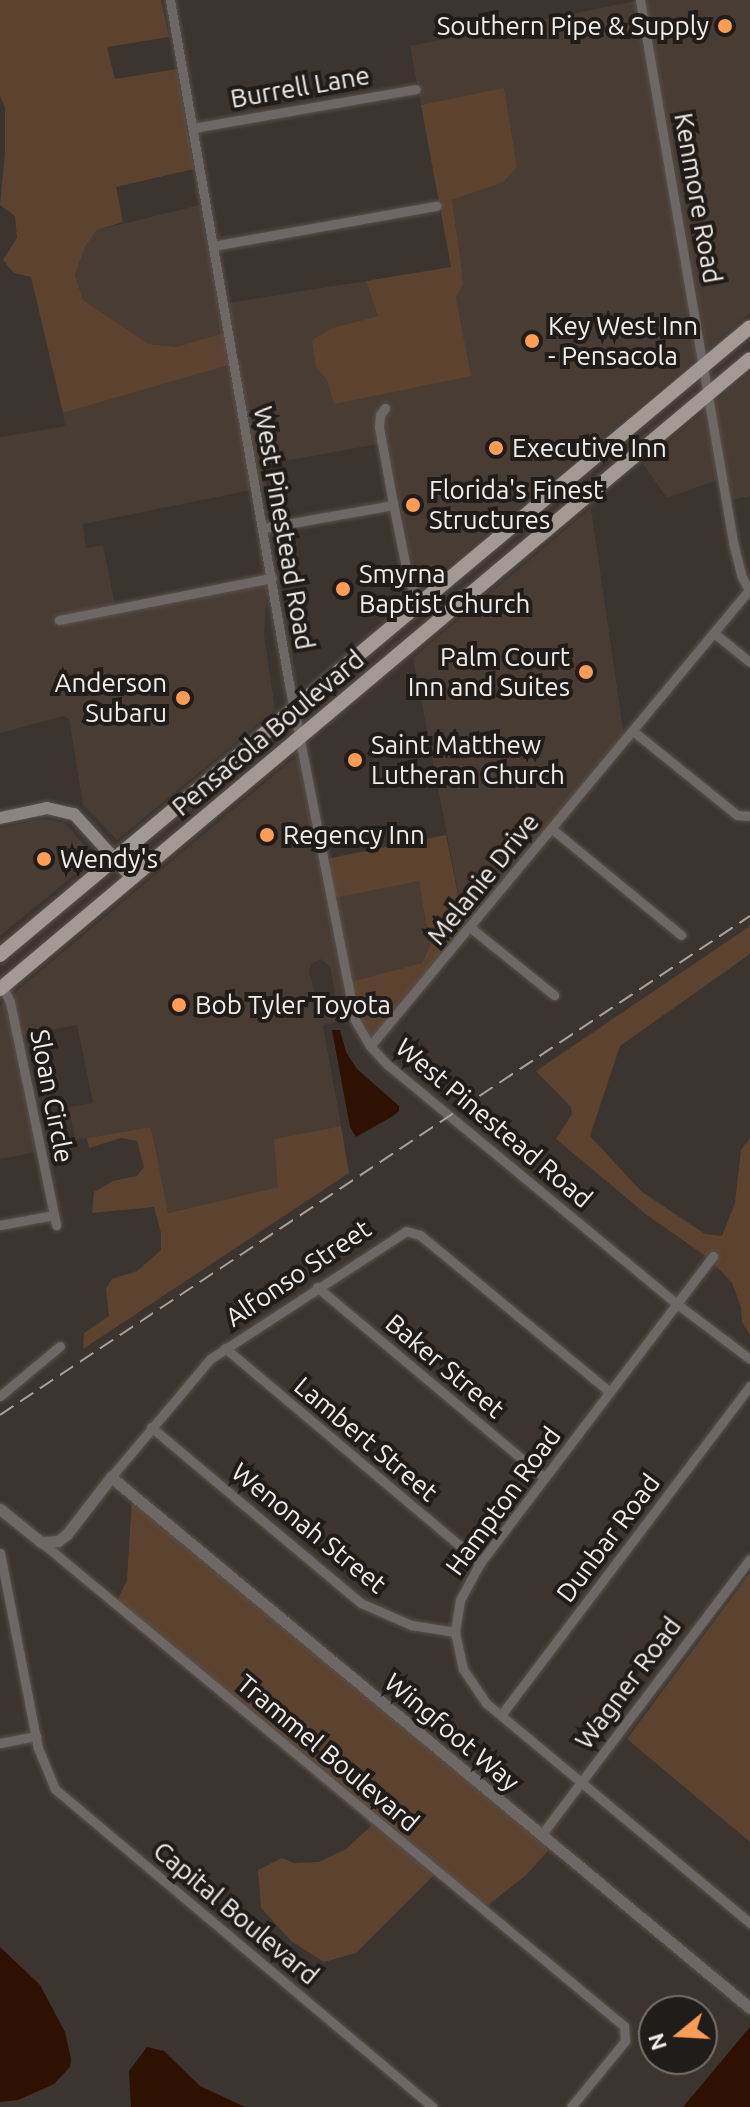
<!DOCTYPE html>
<style>
body{margin:0}
#map{position:relative;width:750px;height:2107px;overflow:hidden;background:#3c342e;font-family:Ubuntu,sans-serif}
div>[style]{position:absolute}
[style*='--x']{left:calc(var(--x)*1px);top:calc(var(--y)*1px);width:calc(var(--w)*1px);rotate:calc(var(--a)*1deg)}
.built>*{inset:0;background:#493c33}
.green>*{inset:0;background:#5c4330}
.water>*{inset:0;background:#2e1100}
.roads{filter:drop-shadow(0 0 2px #59524c) drop-shadow(0 0 2px #59524c)}
.minor>*{height:9px;margin:-4.5px;padding:0 4.5px;transform-origin:4.5px;border-radius:4.5px;background:#6d6865}
.tertiary>*{height:11px;margin:-5.5px;padding:0 5.5px;transform-origin:5.5px;border-radius:5.5px;background:#6d6865}
.secondary>*{height:12px;margin:-6px;padding:0 6px;transform-origin:6px;border-radius:6px;background:#8b847f}
.primary>*{height:14px;margin:-7px;padding:0 7px;transform-origin:7px;border-radius:7px;background:#a29993}
.rail>*{height:2px;margin-top:-1px;transform-origin:0;background:repeating-linear-gradient(90deg,#a8a29d 0 16px,transparent 0 24px)}
.dots>*{width:22px;height:22px;translate:-50% -50%;box-sizing:border-box;border:4px solid #201c19;border-radius:50%}
span{translate:-50% -50%;white-space:nowrap;text-align:center;line-height:1.15;-webkit-text-stroke:8px #201c19;paint-order:stroke}
.poi-label{font-size:26px;color:#f3ede9}
.right{translate:-100% -50%;text-align:right}
.left{translate:0 -50%;text-align:left}
.street-label{font-size:26px;color:#f3ede9}
.north{position:absolute;left:638px;top:1995px;width:80px;height:80px;box-sizing:border-box;background:#201c19;border:2px solid #74706c;border-radius:50%;rotate:252deg;font-size:22px;font-weight:700;line-height:32px;text-align:center;color:#f3ede9}
.north::after{content:'';display:block;margin:auto;width:28px;height:36px;background:#fc9d53;clip-path:polygon(50% 0,100% 100%,50% 72%,0 100%)}
</style>
<div id="map">
<div class="built">
<div style="clip-path:polygon(645px 0,750px 0,750px 313px,707px 349px)"></div>
<div style="clip-path:polygon(636px 1px,699px 356px,418px 591px,384px 426px,385px 413px,391px 408px,386px 403px,375px 414px,378px 444px,263px 465px,267px 487px,261px 489px,238px 362px,241px 360px,228px 303px,366px 281px,379px 316px,333px 328px,316px 367px,327px 380px,335px 404px,456px 298px,463px 285px,462px 271px,452px 200px,502px 182px,517px 167px,504px 89px,421px 105px,410px 46px)"></div>
<div style="clip-path:polygon(200px 205px,224px 333px,176px 347px,149px 344px,83px 300px,75px 275px,85px 247px,97px 230px)"></div>
<div style="clip-path:polygon(229px 365px,252px 490px,83px 524px,86px 548px,103px 545px,115px 605px,55px 618px,56px 625px,268px 583px,264px 634px,275px 710px,117px 840px,83px 805px,69px 719px,64px 716px,0 733px,0 437px,65px 426px,63px 413px)"></div>
<div style="clip-path:polygon(750px 373px,750px 496px,731px 500px,714px 403px)"></div>
<div style="clip-path:polygon(706px 410px,718px 480px,667px 498px,643px 464px)"></div>
<div style="clip-path:polygon(591px 508px,624px 736px,465px 928px,413px 658px)"></div>
<div style="clip-path:polygon(evenodd,298px 755px,349px 1019px,323px 1025px,341px 1126px,275px 1139px,279px 1187px,167px 1213px,151px 1127px,75px 1140px,69px 1107px,93px 1103px,77px 1025px,22px 1035px,12px 995px,298px 755px,321px 959px,330px 967px,336px 999px,327px 1010px,318px 1004px,309px 971px,311px 964px,321px 959px)"></div>
<div style="clip-path:polygon(44px 819px,65px 823px,95px 858px,0 936px,0 828px)"></div>
<div style="clip-path:polygon(419px 880px,430px 946px,422px 963px,350px 982px,334px 898px)"></div>
<div style="clip-path:polygon(5px 1001px,36px 1152px,0 1159px,0 1006px)"></div>
</div>
<div class="green">
<div style="clip-path:polygon(0 0,161px 0,169px 37px,107px 47px,115px 79px,177px 69px,194px 169px,116px 187px,123px 222px,97px 230px,85px 247px,75px 275px,83px 300px,149px 344px,176px 347px,224px 333px,229px 365px,63px 413px,31px 277px,14px 273px,3px 260px,17px 238px,15px 216px,0 205px,5px 152px,5px 108px,0 95px)"></div>
<div style="clip-path:polygon(504px 88px,517px 167px,503px 182px,452px 200px,462px 271px,463px 285px,456px 298px,471px 376px,334px 404px,327px 380px,316px 367px,312px 340px,333px 328px,378px 316px,366px 281px,451px 267px,421px 105px)"></div>
<div style="clip-path:polygon(446px 835px,465px 929px,372px 1041px,359px 1018px,350px 982px,422px 963px,430px 946px,419px 881px,334px 898px,326px 859px)"></div>
<div style="clip-path:polygon(750px 926px,750px 954px,620px 1046px,590px 1136px,641px 1191px,705px 1234px,722px 1236px,735px 1203px,741px 1150px,750px 1138px,750px 1335px,742px 1322px,741px 1307px,732px 1283px,713px 1263px,718px 1255px,712px 1251px,707px 1257px,647px 1215px,556px 1139px,572px 1114px,571px 1107px,536px 1071px)"></div>
<div style="clip-path:polygon(341px 1126px,349px 1173px,83px 1349px,84px 1333px,109px 1316px,106px 1288px,112px 1279px,137px 1271px,161px 1250px,161px 1233px,154px 1207px,92px 1213px,94px 1192px,113px 1181px,137px 1176px,144px 1167px,137px 1141px,121px 1138px,89px 1148px,87px 1138px,151px 1127px,168px 1213px,278px 1187px,274px 1139px)"></div>
<div style="clip-path:polygon(132px 1499px,542px 1840px,548px 1851px,526px 1875px,486px 1907px,117px 1601px,127px 1580px)"></div>
<div style="clip-path:polygon(750px 1573px,750px 1842px,627px 1739px)"></div>
<div style="clip-path:polygon(113px 1610px,434px 1875px,356px 1953px,324px 1962px,291px 1941px,261px 1908px,258px 1870px,282px 1858px,294px 1863px,319px 1862px,346px 1849px,372px 1825px)"></div>
</div>
<div class="water">
<div style="clip-path:polygon(332px 1030px,340px 1030px,346px 1052px,357px 1069px,399px 1106px,399px 1111px,393px 1116px,356px 1137px,350px 1127px)"></div>
<div style="clip-path:polygon(0 1947px,40px 1985px,65px 2032px,71px 2059px,70px 2067px,54px 2084px,18px 2100px,0 2102px)"></div>
<div style="clip-path:polygon(750px 2027px,750px 2107px,683px 2107px,699px 2088px)"></div>
<div style="clip-path:polygon(147px 2047px,164px 2051px,200px 2086px,245px 2107px,131px 2107px,129px 2071px)"></div>
</div>
<div class="roads">
<div class="minor">
<div style="--x:170;--y:0;--w:694;--a:80.13"></div>
<div style="--x:289;--y:684;--w:342;--a:78.9"></div>
<div style="--x:355;--y:1020;--w:30;--a:60"></div>
<div style="--x:370;--y:1046;--w:26;--a:47"></div>
<div style="--x:388;--y:1065;--w:375;--a:39.6"></div>
<div style="--x:677;--y:1304;--w:91;--a:37"></div>
<div style="--x:640;--y:0;--w:550;--a:80.26"></div>
<div style="--x:733;--y:542;--w:34;--a:76"></div>
<div style="--x:741;--y:575;--w:17;--a:62"></div>
<div style="--x:193;--y:128;--w:226;--a:-9.9"></div>
<div style="--x:213;--y:246;--w:227;--a:-10.2"></div>
<div style="--x:385;--y:408;--w:9;--a:126"></div>
<div style="--x:380;--y:415;--w:12;--a:95"></div>
<div style="--x:379;--y:427;--w:77;--a:79.6"></div>
<div style="--x:393;--y:503;--w:81;--a:78.6"></div>
<div style="--x:409;--y:582;--w:24;--a:60"></div>
<div style="--x:264;--y:528;--w:131;--a:-10.1"></div>
<div style="--x:59;--y:620;--w:217;--a:-11.2"></div>
<div style="--x:714;--y:633;--w:46;--a:38.9"></div>
<div style="--x:633;--y:731;--w:134;--a:38.9"></div>
<div style="--x:737;--y:815;--w:13;--a:4"></div>
<div style="--x:552;--y:829;--w:167;--a:39.4"></div>
<div style="--x:471;--y:928;--w:107;--a:38.9"></div>
<div style="--x:3;--y:987;--w:17;--a:65"></div>
<div style="--x:10;--y:1002;--w:228;--a:78.3"></div>
<div style="--x:370;--y:1046;--w:594;--a:-50.26"></div>
<div style="--x:0;--y:1225;--w:55;--a:-10.5"></div>
<div style="--x:713;--y:1256;--w:385;--a:127.2"></div>
<div style="--x:480;--y:1563;--w:42;--a:118.4"></div>
<div style="--x:460;--y:1600;--w:32;--a:99"></div>
<div style="--x:455;--y:1632;--w:38;--a:78"></div>
<div style="--x:463;--y:1669;--w:41;--a:55.9"></div>
<div style="--x:486;--y:1703;--w:344;--a:39.8"></div>
<div style="--x:317;--y:1287;--w:297;--a:40"></div>
<div style="--x:225;--y:1348;--w:334;--a:40.1"></div>
<div style="--x:0;--y:1396;--w:78;--a:-39.8"></div>
<div style="--x:151;--y:1427;--w:274;--a:40"></div>
<div style="--x:361;--y:1603;--w:55;--a:23.7"></div>
<div style="--x:411;--y:1625;--w:45;--a:9"></div>
<div style="--x:111;--y:1477;--w:154;--a:-50"></div>
<div style="--x:210;--y:1359;--w:234;--a:-33.1"></div>
<div style="--x:406;--y:1231;--w:15;--a:16"></div>
<div style="--x:420;--y:1235;--w:246;--a:39.6"></div>
<div style="--x:41;--y:1542;--w:758;--a:39.7"></div>
<div style="--x:624;--y:2026;--w:15;--a:86"></div>
<div style="--x:625;--y:2041;--w:85;--a:129.3"></div>
<div style="--x:0;--y:1553;--w:199;--a:79"></div>
<div style="--x:38;--y:1748;--w:44;--a:67.5"></div>
<div style="--x:55;--y:1789;--w:494;--a:40.1"></div>
<div style="--x:501;--y:1715;--w:413;--a:-52.9"></div>
<div style="--x:0;--y:1743;--w:37;--a:-11"></div>
<div style="--x:542;--y:1834;--w:345;--a:-52.9"></div>
</div>
<div class="tertiary">
<div style="--x:0;--y:1509;--w:53;--a:38.8"></div>
<div style="--x:41;--y:1542;--w:17;--a:-3"></div>
<div style="--x:58;--y:1541;--w:11;--a:-38"></div>
<div style="--x:67;--y:1534;--w:72;--a:-52.3"></div>
<div style="--x:111;--y:1477;--w:831;--a:39.73"></div>
</div>
<div class="secondary">
<div style="--x:0;--y:818;--w:48;--a:-12"></div>
<div style="--x:47;--y:808;--w:28;--a:13"></div>
<div style="--x:74;--y:814;--w:86;--a:47.8"></div>
</div>
<div class="primary">
<div style="--x:0;--y:955;--w:978;--a:-39.94"></div>
<div style="--x:0;--y:989;--w:979;--a:-40.03"></div>
</div>
</div>
<div class="rail">
<div style="--x:0;--y:1415;--w:901;--a:-33.64"></div>
</div>
<div class="dots">
<div style="left:725px;top:26px;background:#fc9d53"></div>
<div style="left:532px;top:341px;background:#fc9d53"></div>
<div style="left:496px;top:448px;background:#fc9d53"></div>
<div style="left:413px;top:505px;background:#fc9d53"></div>
<div style="left:343px;top:589px;background:#fc9d53"></div>
<div style="left:586px;top:672px;background:#fc9d53"></div>
<div style="left:183px;top:698px;background:#fc9d53"></div>
<div style="left:355px;top:760px;background:#fc9d53"></div>
<div style="left:267px;top:835px;background:#fc9d53"></div>
<div style="left:44px;top:859px;background:#fc9d53"></div>
<div style="left:179px;top:1005px;background:#fc9d53"></div>
</div>
<div class="poi-label">
<span class="right" style="left:709px;top:26px">Southern Pipe &amp; Supply</span>
<span class="left" style="left:548px;top:341px">Key West Inn<br>- Pensacola</span>
<span class="left" style="left:512px;top:448px">Executive Inn</span>
<span class="left" style="left:429px;top:505px">Florida's Finest<br>Structures</span>
<span class="left" style="left:359px;top:589px">Smyrna<br>Baptist Church</span>
<span class="right" style="left:570px;top:672px">Palm Court<br>Inn and Suites</span>
<span class="right" style="left:167px;top:698px">Anderson<br>Subaru</span>
<span class="left" style="left:371px;top:760px">Saint Matthew<br>Lutheran Church</span>
<span class="left" style="left:283px;top:835px">Regency Inn</span>
<span class="left" style="left:60px;top:859px">Wendy's</span>
<span class="left" style="left:195px;top:1005px">Bob Tyler Toyota</span>
</div>
<div class="street-label">
<span style="left:300px;top:87px;rotate:-10deg">Burrell Lane</span>
<span style="left:698px;top:198px;rotate:80deg">Kenmore Road</span>
<span style="left:284px;top:528px;rotate:80deg">West Pinestead Road</span>
<span style="left:268px;top:733px;rotate:-40deg">Pensacola Boulevard</span>
<span style="left:483px;top:879px;rotate:-51deg">Melanie Drive</span>
<span style="left:52px;top:1096px;rotate:79deg">Sloan Circle</span>
<span style="left:494px;top:1123px;rotate:40deg">West Pinestead Road</span>
<span style="left:298px;top:1273px;rotate:-34deg">Alfonso Street</span>
<span style="left:445px;top:1366px;rotate:40deg">Baker Street</span>
<span style="left:366px;top:1439px;rotate:40deg">Lambert Street</span>
<span style="left:503px;top:1501px;rotate:-54deg">Hampton Road</span>
<span style="left:309px;top:1528px;rotate:39deg">Wenonah Street</span>
<span style="left:608px;top:1538px;rotate:-53deg">Dunbar Road</span>
<span style="left:628px;top:1683px;rotate:-53deg">Wagner Road</span>
<span style="left:452px;top:1732px;rotate:40deg">Wingfoot Way</span>
<span style="left:328px;top:1753px;rotate:40deg">Trammel Boulevard</span>
<span style="left:236px;top:1913px;rotate:40deg">Capital Boulevard</span>
</div>
<div class="north">N</div>
</div>
